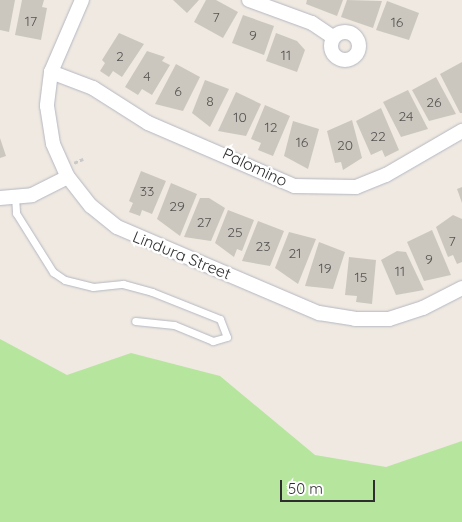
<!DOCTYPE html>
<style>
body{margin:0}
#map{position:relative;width:462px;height:522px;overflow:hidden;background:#efe9e1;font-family:Quicksand,sans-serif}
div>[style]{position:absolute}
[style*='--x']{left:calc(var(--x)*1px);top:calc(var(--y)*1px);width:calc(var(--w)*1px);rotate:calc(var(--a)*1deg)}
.green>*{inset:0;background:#b6e59e}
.building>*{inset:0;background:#cbc7bf}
.path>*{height:2.5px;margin-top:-1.25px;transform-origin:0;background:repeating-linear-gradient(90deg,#c9c9c9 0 4px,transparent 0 6.5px)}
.roads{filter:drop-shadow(0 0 1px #b4b7c1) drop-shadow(0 0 1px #b4b7c1)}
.service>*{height:7px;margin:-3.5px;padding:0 3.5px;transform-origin:3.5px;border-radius:3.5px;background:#fff}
.minor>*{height:14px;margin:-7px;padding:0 7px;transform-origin:7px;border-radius:7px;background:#fff}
.minor>.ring{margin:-7px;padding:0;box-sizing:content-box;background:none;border:14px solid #fff;border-radius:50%}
span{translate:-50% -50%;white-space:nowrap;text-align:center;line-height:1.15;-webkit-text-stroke:5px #fff;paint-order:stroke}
.number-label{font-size:14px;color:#555452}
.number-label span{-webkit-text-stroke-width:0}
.street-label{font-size:16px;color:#2e2e2e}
.scale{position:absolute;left:280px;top:480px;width:95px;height:22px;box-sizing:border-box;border:2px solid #2e2e2e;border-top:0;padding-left:6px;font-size:15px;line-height:18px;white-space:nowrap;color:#2e2e2e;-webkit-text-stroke:4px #fff;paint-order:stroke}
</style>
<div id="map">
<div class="green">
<div style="clip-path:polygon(0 339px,67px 375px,131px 353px,220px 376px,315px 455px,386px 467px,462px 441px,462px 522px,0 522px)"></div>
</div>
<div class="building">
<div style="clip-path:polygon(0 0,15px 0,9px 32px,0 30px)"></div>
<div style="clip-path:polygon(22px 0,44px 0,42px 7px,47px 8px,41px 40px,15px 35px)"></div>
<div style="clip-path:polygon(173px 0,199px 0,187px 13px)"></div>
<div style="clip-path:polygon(206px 0,216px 0,238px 12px,223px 38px,194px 22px)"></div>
<div style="clip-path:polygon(307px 0,343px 0,337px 16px,306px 4px)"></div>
<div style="clip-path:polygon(347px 0,382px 1px,373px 28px,341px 17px)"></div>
<div style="clip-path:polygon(387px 1px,419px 13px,409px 40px,376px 30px)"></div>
<div style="clip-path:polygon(243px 15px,274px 26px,264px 55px,232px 43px)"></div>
<div style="clip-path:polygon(119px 33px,144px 44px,122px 77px,113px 71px,109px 77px,100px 71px,105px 63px,102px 60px)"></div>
<div style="clip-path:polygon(276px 33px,297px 41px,305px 50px,297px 72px,266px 61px)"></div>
<div style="clip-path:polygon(147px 51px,165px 57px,162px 61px,170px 65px,152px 95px,142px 89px,138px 95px,125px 87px)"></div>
<div style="clip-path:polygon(462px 62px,462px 113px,460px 113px,440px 74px)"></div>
<div style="clip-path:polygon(176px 64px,200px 77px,183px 111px,155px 104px)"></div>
<div style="clip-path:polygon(436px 77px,456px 114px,429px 121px,412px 90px)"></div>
<div style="clip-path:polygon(205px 80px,229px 89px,210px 127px,192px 113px)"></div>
<div style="clip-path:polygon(408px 90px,428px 129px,401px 137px,383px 102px)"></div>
<div style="clip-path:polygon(236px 92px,261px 104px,246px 136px,218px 131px)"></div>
<div style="clip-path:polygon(265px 105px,290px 116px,273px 156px,258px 150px,261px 143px,251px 139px)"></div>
<div style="clip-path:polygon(381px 108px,399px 150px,385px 157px,382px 150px,371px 155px,356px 121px)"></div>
<div style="clip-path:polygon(352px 120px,362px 158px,343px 170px,341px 162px,335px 163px,327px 131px)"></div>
<div style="clip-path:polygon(293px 121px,319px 129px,308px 169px,284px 156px)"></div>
<div style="clip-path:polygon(0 138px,6px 156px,0 158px)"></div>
<div style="clip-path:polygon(141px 171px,166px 181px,152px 214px,142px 210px,140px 216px,129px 212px,133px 203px,129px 201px)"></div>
<div style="clip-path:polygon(171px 183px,197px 194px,180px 236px,157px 219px)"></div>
<div style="clip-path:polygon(462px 187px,462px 203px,457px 189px)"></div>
<div style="clip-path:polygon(200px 198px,209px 198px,225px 208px,211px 241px,184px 237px)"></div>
<div style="clip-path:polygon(228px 210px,254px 220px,242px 251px,237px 249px,234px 257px,215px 243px)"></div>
<div style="clip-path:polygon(453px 215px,462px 219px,462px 262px,457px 264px,453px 255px,448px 257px,436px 227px)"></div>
<div style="clip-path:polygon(258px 221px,284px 231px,270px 266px,242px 261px)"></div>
<div style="clip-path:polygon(432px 230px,451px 275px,424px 281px,407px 242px)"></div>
<div style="clip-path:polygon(289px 232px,316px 239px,298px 284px,275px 268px)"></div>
<div style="clip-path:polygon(319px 242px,345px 252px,333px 289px,305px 286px)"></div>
<div style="clip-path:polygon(397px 251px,406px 252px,424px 290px,396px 295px,381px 260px)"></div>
<div style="clip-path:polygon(349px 257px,376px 260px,372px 304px,356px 302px,357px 296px,345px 295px)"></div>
</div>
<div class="path">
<div style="--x:74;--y:163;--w:10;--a:-24"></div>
</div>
<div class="roads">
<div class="service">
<div style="--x:15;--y:197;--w:16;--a:86"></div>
<div style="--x:16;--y:213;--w:70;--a:57.9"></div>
<div style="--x:53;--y:272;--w:14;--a:34"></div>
<div style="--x:65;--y:280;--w:29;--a:14"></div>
<div style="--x:93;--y:287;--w:30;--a:-6"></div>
<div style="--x:123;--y:284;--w:30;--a:15"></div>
<div style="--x:152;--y:292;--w:73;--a:21.7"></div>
<div style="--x:220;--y:319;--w:19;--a:69"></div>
<div style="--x:227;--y:337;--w:15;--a:164"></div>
<div style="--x:213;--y:341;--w:42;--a:-157.7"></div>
<div style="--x:174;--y:325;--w:39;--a:-174"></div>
</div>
<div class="minor">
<div style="--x:82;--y:0;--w:78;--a:113.3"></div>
<div style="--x:51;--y:72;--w:34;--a:97"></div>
<div style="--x:47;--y:106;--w:38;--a:81"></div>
<div style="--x:53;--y:144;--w:36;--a:66"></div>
<div style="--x:68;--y:177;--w:37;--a:52"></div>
<div style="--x:91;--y:206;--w:33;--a:39"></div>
<div style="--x:117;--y:227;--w:220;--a:23.1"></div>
<div style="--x:319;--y:313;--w:36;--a:9"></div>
<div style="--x:355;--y:319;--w:34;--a:0"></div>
<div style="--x:389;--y:319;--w:36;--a:-18"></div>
<div style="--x:423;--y:308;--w:44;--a:-27.1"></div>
<div style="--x:249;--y:0;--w:67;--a:20.1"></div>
<div style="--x:312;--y:23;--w:25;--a:34"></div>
<div class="ring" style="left:331px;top:32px;width:14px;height:14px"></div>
<div style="--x:51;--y:72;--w:45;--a:20.9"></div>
<div style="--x:93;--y:88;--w:65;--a:32.5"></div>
<div style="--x:148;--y:123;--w:159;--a:23.3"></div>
<div style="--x:294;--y:186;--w:62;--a:0.9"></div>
<div style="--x:356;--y:187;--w:32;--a:-22"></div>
<div style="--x:386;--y:175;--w:88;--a:-30.1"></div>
<div style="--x:0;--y:198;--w:32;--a:-5"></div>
<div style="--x:32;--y:195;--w:40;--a:-26.6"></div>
</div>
</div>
<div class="number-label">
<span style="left:216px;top:17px">7</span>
<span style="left:31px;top:21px">17</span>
<span style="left:397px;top:22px">16</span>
<span style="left:253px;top:35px">9</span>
<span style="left:286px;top:55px">11</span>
<span style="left:120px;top:56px">2</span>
<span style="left:147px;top:76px">4</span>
<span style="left:178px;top:91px">6</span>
<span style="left:210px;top:101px">8</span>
<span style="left:434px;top:102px">26</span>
<span style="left:406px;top:116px">24</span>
<span style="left:240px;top:117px">10</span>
<span style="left:271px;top:127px">12</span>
<span style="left:378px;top:136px">22</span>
<span style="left:302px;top:142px">16</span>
<span style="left:345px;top:145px">20</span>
<span style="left:147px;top:191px">33</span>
<span style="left:177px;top:206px">29</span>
<span style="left:204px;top:222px">27</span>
<span style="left:235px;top:232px">25</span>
<span style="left:452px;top:241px">7</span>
<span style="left:263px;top:246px">23</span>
<span style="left:295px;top:253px">21</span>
<span style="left:429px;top:259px">9</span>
<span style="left:325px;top:268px">19</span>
<span style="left:400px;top:271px">11</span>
<span style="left:361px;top:277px">15</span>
</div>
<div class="street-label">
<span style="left:255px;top:167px;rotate:25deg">Palomino</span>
<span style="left:182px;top:255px;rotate:22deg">Lindura Street</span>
</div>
<div class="scale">50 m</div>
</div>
